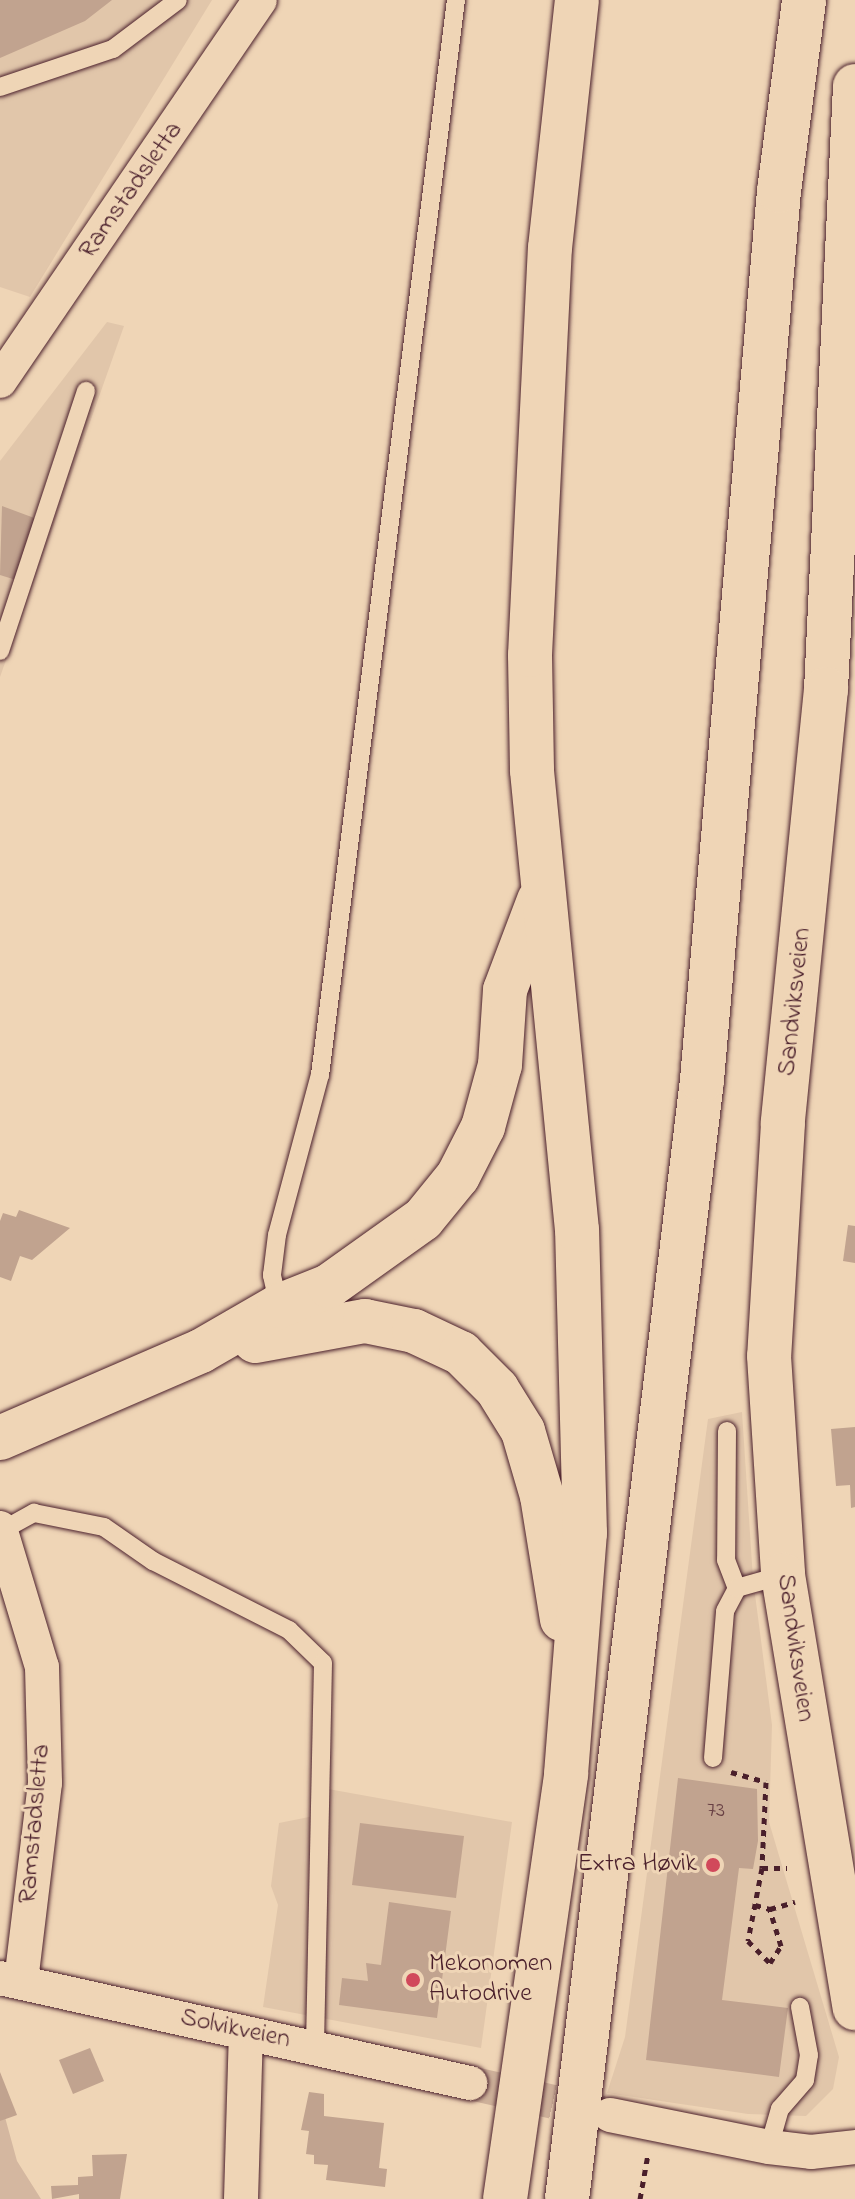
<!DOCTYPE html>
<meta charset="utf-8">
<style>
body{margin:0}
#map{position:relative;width:855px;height:2199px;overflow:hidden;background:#efd5b6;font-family:"Indie Flower",sans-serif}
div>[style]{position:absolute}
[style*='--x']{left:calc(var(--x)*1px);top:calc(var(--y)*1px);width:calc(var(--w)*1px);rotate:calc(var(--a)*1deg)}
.built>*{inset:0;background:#e1c6aa}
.green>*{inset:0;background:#d4b7a0}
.building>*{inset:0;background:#c1a38f}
.street-tunnel>*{height:34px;margin-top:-17px;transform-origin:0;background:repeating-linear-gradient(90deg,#ceb19a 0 34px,transparent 0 51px)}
.path>*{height:5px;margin-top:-2.5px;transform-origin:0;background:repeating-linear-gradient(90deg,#4a1f2b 0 6px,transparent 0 12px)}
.roads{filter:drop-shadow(0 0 2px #4a1f2b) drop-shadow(0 0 2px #4a1f2b)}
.lane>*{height:18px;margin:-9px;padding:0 9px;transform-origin:9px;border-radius:9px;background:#efd5b6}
.street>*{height:34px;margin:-17px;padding:0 17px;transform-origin:17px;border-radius:17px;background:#efd5b6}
.secondary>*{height:44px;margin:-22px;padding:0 22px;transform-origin:22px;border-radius:22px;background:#efd5b6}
.highway>*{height:44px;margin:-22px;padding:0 22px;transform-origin:22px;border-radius:22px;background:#efd5b6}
.dots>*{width:22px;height:22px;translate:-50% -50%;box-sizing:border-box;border:4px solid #efd5b6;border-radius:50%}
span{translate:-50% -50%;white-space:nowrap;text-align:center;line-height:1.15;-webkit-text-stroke:6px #efd5b6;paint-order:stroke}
.number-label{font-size:22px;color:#684044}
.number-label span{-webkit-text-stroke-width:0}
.street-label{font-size:26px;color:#4a1f2b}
.poi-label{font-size:26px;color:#4a1f2b}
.right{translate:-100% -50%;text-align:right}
.left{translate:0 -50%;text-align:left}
</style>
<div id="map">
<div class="built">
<div style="clip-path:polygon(0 0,212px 0,30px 297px,0 287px)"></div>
<div style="clip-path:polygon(107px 322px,124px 326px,0 677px,0 461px)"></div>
<div style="clip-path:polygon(742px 1412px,753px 1579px,772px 1725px,769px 1822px,839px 2057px,833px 2089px,806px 2116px,748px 2114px,607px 2093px,625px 2037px,708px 1419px)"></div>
<div style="clip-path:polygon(317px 1787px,512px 1822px,481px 2048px,263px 2007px,278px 1905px,271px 1886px,279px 1823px,314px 1816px)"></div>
</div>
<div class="green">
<div style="clip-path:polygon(0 2099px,17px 2161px,41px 2199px,0 2199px)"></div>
</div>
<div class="building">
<div style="clip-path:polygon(0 0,112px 0,85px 21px,0 58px)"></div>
<div style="clip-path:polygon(2px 506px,37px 519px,16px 580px,0 575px)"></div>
<div style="clip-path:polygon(19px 1210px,70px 1228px,32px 1260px,20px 1256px,11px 1281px,0 1277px,0 1221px,3px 1213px,16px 1217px)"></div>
<div style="clip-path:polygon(848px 1225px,855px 1226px,855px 1263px,843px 1261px)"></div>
<div style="clip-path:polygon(855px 1427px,855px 1507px,851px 1508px,850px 1485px,836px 1486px,831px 1429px)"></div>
<div style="clip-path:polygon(678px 1778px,757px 1789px,758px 1841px,753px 1869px,739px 1868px,722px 2000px,788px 2008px,779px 2077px,646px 2060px)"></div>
<div style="clip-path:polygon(360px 1823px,464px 1836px,456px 1898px,352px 1885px)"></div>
<div style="clip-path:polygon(389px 1902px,451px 1911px,437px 2018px,339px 2005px,342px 1978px,368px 1981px,366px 1963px,381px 1965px)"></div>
<div style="clip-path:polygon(90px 2048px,104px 2081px,73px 2094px,59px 2060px)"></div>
<div style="clip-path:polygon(0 2072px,17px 2115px,0 2121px)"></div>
<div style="clip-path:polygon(309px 2092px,324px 2094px,324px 2116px,384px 2123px,379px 2168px,387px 2169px,385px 2187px,326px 2180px,328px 2165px,314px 2164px,314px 2155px,306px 2154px,309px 2131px,301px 2130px)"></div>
<div style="clip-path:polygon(127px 2154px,120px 2199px,79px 2199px,79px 2194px,52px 2199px,51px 2186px,78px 2185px,78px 2177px,93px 2176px,92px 2155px)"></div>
</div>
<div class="street-tunnel">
<div style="--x:470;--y:2083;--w:135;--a:12.8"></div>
</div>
<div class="path">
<div style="--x:731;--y:1772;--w:36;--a:16"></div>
<div style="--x:766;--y:1782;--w:86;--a:92.7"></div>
<div style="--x:762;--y:1868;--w:25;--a:0"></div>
<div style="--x:762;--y:1868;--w:74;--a:100.9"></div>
<div style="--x:748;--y:1941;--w:31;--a:45"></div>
<div style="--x:770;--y:1963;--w:20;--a:-57"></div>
<div style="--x:781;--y:1946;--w:39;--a:-107"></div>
<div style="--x:755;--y:1905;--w:16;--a:15"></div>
<div style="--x:770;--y:1909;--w:26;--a:-16"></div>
<div style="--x:640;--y:2199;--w:46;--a:-79.9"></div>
</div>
<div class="roads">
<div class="lane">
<div style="--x:0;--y:87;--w:119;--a:-18.6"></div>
<div style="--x:113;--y:49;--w:81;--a:-37"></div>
<div style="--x:0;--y:651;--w:274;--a:-71.7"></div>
<div style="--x:279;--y:1306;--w:32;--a:-103"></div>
<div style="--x:272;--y:1275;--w:40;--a:-82.9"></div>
<div style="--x:277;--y:1235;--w:166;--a:-75"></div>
<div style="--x:320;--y:1075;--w:1084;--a:-82.79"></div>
<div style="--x:727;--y:1431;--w:129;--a:90.4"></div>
<div style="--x:726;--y:1560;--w:30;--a:69"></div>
<div style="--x:1;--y:1531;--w:38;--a:-29"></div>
<div style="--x:34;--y:1513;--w:71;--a:11.3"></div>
<div style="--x:104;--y:1527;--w:60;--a:34.8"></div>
<div style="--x:153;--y:1561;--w:153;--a:26.9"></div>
<div style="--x:289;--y:1630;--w:47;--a:44.1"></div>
<div style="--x:323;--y:1663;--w:384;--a:91.2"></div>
<div style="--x:713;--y:1758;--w:147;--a:-85.3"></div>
<div style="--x:725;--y:1611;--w:26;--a:-62"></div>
<div style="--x:737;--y:1588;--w:48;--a:-15.8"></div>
<div style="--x:769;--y:2147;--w:40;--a:-74"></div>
<div style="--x:780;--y:2109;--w:38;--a:-49"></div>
<div style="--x:805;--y:2080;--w:25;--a:-81"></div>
<div style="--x:809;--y:2055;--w:49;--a:-100.6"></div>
</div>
<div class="street">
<div style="--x:0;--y:381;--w:461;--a:-55.7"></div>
<div style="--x:0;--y:1528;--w:145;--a:73.2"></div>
<div style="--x:42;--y:1667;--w:116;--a:88.5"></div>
<div style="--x:45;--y:1783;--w:200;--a:96.9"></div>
<div style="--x:0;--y:1978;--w:482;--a:12.6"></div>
<div style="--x:610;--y:2115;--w:162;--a:11.4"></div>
<div style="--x:769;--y:2147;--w:42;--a:6.8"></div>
<div style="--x:811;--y:2152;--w:44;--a:-6.5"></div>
<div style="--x:241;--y:2199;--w:165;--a:-88.3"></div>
</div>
<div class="secondary">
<div style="--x:855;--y:86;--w:604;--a:92.75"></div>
<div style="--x:826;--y:689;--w:436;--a:95.7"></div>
<div style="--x:783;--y:1123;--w:233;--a:93.4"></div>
<div style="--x:769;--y:1356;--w:219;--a:86.3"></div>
<div style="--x:783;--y:1575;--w:439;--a:80.6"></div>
</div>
<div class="highway">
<div style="--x:255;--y:1341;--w:112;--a:-10.3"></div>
<div style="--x:365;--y:1321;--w:50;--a:11.5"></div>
<div style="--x:414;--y:1331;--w:52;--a:25.1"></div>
<div style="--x:461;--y:1353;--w:51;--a:45"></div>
<div style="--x:497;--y:1389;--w:49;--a:58.2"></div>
<div style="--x:523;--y:1431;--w:68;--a:73.7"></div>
<div style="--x:542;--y:1496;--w:125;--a:80.8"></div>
<div style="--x:0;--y:1438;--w:219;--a:-23.4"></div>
<div style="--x:201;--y:1351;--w:90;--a:-30"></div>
<div style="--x:279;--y:1306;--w:54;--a:-21.8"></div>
<div style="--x:329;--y:1286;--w:115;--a:-35.5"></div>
<div style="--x:423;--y:1219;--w:55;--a:-50.9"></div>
<div style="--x:458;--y:1176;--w:55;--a:-63"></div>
<div style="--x:483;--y:1127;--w:64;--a:-74.7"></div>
<div style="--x:500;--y:1065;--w:75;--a:-86.2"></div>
<div style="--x:505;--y:990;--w:96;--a:-69.3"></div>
<div style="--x:505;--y:2199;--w:429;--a:-81.8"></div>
<div style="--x:566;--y:1774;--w:242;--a:-85.5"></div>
<div style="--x:585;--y:1533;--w:303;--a:-91.5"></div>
<div style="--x:577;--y:1230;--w:462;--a:-95.6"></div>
<div style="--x:532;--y:770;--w:115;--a:-91"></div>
<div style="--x:530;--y:655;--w:407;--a:-87.2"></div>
<div style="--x:550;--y:248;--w:249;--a:-83.8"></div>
<div style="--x:567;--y:2199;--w:1127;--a:-83.12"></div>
<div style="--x:702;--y:1080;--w:892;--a:-85.05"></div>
<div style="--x:779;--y:191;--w:193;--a:-82.5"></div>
</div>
</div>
<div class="dots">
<div style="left:713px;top:1865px;background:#d1495b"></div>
<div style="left:413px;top:1980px;background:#d1495b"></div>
</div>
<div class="number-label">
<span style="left:716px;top:1812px">73</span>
</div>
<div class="street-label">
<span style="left:132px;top:191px;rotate:-55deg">Ramstadsletta</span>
<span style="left:796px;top:1002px;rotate:-84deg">Sandviksveien</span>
<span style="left:794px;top:1648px;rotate:82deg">Sandviksveien</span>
<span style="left:36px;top:1824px;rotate:-85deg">Ramstadsletta</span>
<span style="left:235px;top:2030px;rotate:12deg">Solvikveien</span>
</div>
<div class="poi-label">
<span class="right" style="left:697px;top:1865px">Extra Høvik</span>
<span class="left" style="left:429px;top:1980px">Mekonomen<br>Autodrive</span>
</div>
</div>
